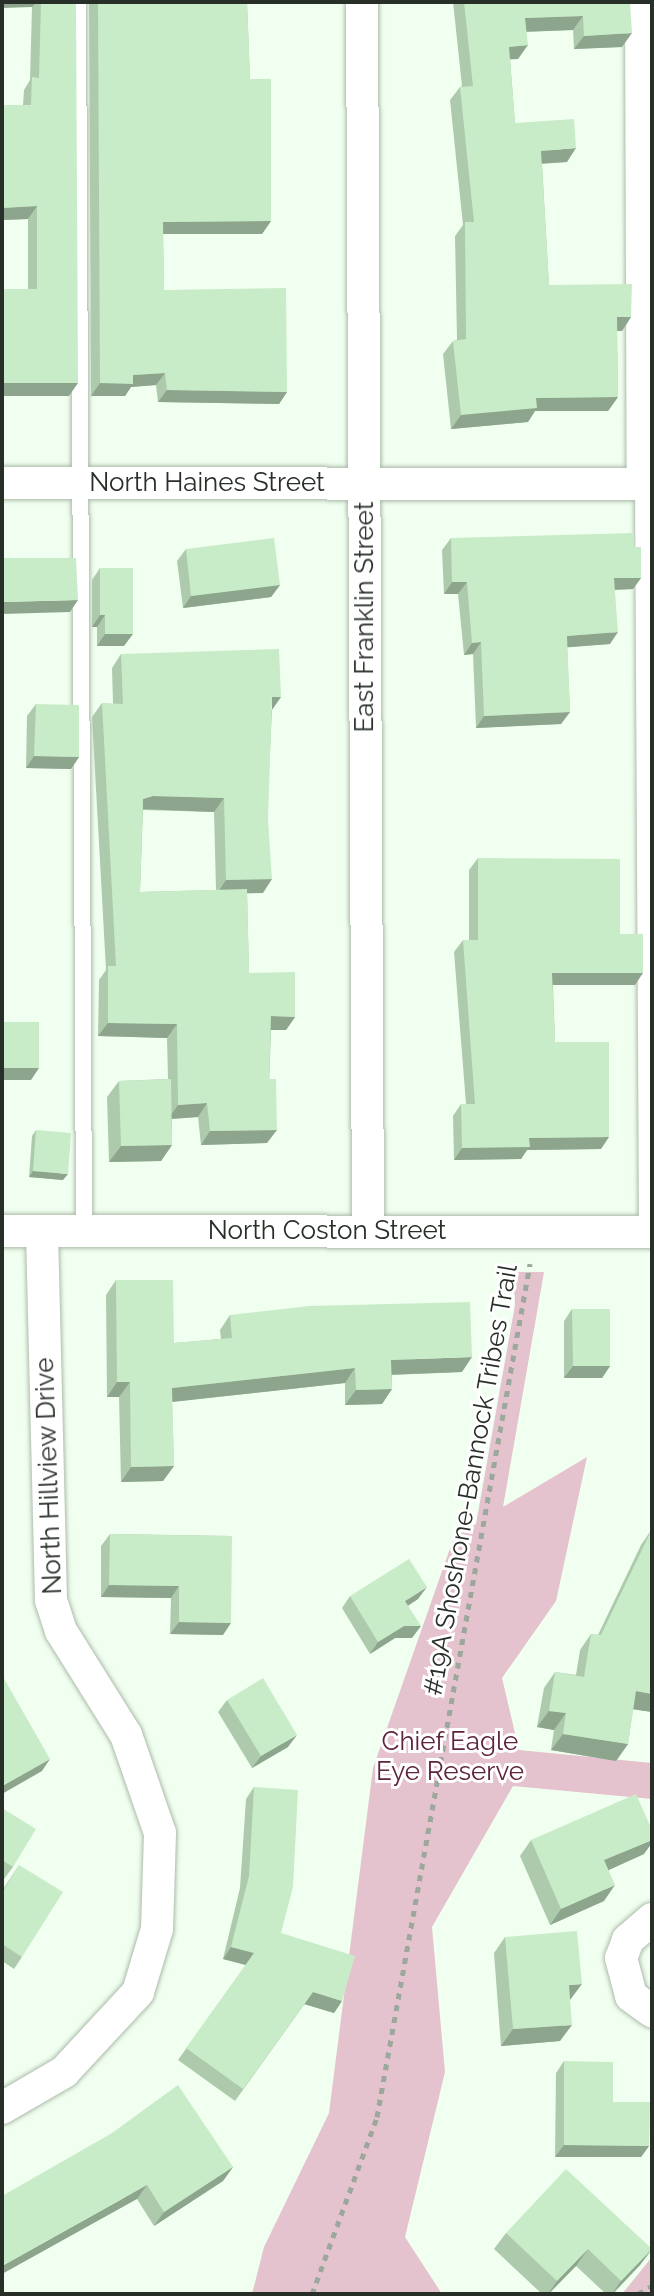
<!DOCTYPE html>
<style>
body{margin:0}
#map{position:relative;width:654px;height:2296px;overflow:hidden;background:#f1fff0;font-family:Raleway,sans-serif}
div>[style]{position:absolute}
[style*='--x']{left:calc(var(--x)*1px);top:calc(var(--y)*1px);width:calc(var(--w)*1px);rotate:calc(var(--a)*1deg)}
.green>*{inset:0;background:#e4c2ce}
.path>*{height:5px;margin-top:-2.5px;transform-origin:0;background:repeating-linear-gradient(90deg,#9da89c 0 6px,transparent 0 12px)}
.roads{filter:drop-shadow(0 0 2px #acbcab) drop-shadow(0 0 2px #acbcab)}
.lane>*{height:16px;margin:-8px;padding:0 8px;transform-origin:8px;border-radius:8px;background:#fff}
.street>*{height:32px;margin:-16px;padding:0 16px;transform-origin:16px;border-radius:16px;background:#fff}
.wall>*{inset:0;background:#adcbac}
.shaded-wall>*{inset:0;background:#8da58c}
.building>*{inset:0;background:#c9ecc8}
span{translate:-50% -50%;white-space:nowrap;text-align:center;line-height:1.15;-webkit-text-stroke:6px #fff;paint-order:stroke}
.street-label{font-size:26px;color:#282f28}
.park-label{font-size:26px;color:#5e233d}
.frame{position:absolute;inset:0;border:4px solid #282f28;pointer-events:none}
</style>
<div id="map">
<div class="green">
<div style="clip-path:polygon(513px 1272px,544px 1272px,503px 1507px,587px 1457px,556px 1601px,502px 1678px,519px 1750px,652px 1763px,652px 1799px,513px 1786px,432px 1927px,445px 2072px,405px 2237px,442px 2294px,252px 2294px,264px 2247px,329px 2113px,373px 1768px,454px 1537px,476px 1524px,515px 1305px)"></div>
<div style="clip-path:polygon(652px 2257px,652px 2294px,622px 2294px)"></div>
</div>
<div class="path">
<div style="--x:312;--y:2294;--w:189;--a:-69.8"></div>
<div style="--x:377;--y:2117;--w:867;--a:-79.83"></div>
<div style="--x:638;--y:2294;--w:16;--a:-30"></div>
</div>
<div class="roads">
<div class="lane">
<div style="--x:78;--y:2;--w:1229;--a:89.72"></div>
<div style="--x:643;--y:484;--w:748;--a:89.69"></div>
</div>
<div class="street">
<div style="--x:362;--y:2;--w:1229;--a:89.72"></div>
<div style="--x:641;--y:2;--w:482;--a:89.8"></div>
<div style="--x:2;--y:483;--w:650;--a:0.09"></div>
<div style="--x:2;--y:1231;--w:650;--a:0.09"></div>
<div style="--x:652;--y:1919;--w:32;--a:139"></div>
<div style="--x:628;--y:1940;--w:19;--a:111"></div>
<div style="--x:621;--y:1958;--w:39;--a:75"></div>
<div style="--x:631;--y:1996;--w:26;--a:36"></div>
<div style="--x:2;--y:2108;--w:72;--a:-30.1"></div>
<div style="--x:64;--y:2072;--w:109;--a:-47.2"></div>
<div style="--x:138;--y:1992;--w:66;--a:-73.2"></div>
<div style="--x:157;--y:1929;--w:96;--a:-88.2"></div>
<div style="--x:160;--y:1833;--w:104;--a:-109.1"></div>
<div style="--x:126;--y:1735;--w:123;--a:-122"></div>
<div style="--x:61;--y:1631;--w:33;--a:-108"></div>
<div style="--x:51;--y:1600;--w:369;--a:-91.4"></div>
</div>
</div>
<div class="wall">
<div style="clip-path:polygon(2px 2px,76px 2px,69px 396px,28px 289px,28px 219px,2px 220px,2px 105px,23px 105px,24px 90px,30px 80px,32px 7px)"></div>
<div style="clip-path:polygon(89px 2px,247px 2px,250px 79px,271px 221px,262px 234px,163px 234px,164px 290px,287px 392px,279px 404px,158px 402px,156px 385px,131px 387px,125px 396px,91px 396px)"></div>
<div style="clip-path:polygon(453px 2px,630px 2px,622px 47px,574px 49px,573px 30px,526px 32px,518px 59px,510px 59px,515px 123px,567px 162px,542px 164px,549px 285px,631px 317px,622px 331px,617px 331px,618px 397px,608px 411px,535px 411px,528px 422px,451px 429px,443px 354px,453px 341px,457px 340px,455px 236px,463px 225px,450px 100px,460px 87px,462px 86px)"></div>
<div style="clip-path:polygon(451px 538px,634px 547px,641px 578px,633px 589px,615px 590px,610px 644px,567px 647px,570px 712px,561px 724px,476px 728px,473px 654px,464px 655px,458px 594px,444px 594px,442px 550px)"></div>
<div style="clip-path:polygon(186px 549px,280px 585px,271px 597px,183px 608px,177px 561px)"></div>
<div style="clip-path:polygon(100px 568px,124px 646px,97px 646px,97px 627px,92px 627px,92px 580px)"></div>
<div style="clip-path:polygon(evenodd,121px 654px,272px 710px,263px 893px,247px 893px,249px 973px,295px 1017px,286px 1030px,271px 1030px,267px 1143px,201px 1145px,198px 1117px,172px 1119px,172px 1145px,161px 1161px,109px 1162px,107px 1097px,119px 1081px,168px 1079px,167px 1038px,98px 1036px,99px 980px,106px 970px,92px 717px,102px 703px,113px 704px,112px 668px,121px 654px,143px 810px,214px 812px,216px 890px,140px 892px,143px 810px)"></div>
<div style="clip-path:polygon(36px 704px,79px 757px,71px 769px,26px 768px,27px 716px)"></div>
<div style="clip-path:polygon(478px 858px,620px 934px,635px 985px,553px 985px,555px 1042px,601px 1149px,527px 1150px,521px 1159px,454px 1160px,453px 1116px,461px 1104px,466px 1104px,454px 952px,463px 940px,469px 940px,469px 870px)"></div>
<div style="clip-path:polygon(36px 1130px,63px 1180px,29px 1177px,32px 1136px)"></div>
<div style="clip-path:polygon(116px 1280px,174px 1343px,221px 1339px,220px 1330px,230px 1315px,462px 1372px,392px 1375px,392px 1389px,382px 1404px,345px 1405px,345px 1383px,172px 1402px,174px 1466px,163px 1481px,121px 1482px,119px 1397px,107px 1397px,106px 1295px)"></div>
<div style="clip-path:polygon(572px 1309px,610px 1366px,602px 1378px,564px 1378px,564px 1321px)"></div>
<div style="clip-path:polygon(652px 1529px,652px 1712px,633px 1709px,628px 1744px,616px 1761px,551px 1750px,554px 1730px,537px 1727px,544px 1688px,555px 1672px,576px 1675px,580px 1650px,591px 1634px,598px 1635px,641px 1545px)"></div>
<div style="clip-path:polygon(110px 1534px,232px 1536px,223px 1635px,170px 1634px,171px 1598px,101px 1597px,101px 1546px)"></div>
<div style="clip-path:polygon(350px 1596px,418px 1599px,408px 1606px,412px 1638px,395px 1638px,370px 1654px,342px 1608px)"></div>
<div style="clip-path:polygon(227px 1700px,288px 1747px,252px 1768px,218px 1712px)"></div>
<div style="clip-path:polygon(254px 1787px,281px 1933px,342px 2001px,334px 2013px,304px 2004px,235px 2101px,178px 2060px,246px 1965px,223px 1959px,240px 1888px,246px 1799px)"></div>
<div style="clip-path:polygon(2px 1808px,13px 1867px,4px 1879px,2px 1877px)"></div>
<div style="clip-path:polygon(531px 1840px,644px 1854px,609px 1870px,604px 1901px,550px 1925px,520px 1856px)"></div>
<div style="clip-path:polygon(19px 1865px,22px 1957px,14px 1969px,2px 1961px,2px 1891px)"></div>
<div style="clip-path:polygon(505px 1937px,570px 2000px,560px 2041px,501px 2046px,494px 1953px)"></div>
<div style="clip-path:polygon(564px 2061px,613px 2102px,649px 2146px,641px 2157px,555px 2157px,556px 2073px)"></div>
<div style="clip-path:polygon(233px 2167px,223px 2181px,154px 2226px,137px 2199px,2px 2196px)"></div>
<div style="clip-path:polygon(506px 2233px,652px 2249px,640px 2265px,613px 2294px,606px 2294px,576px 2266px,549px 2294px,542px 2294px,494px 2249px)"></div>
</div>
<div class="shaded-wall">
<div style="clip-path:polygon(2px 2px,36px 2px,32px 7px,2px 8px)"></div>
<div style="clip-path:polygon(583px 16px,573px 30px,515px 32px,525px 18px)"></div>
<div style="clip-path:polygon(632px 33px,622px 47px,574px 49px,584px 36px)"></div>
<div style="clip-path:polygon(528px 45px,518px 59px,499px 60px,509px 47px)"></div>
<div style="clip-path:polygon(576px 148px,567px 162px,532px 164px,541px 151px)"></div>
<div style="clip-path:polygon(37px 206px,28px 219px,2px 220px,2px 208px)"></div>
<div style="clip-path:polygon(271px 221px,262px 234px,155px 234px,163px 222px)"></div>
<div style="clip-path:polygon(617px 317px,631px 317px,622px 331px,608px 331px)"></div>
<div style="clip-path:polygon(165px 373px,156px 385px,131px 387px,125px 396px,91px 396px,100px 383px,133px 375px)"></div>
<div style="clip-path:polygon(2px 383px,78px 383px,69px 396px,2px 396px)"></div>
<div style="clip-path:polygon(167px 390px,287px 392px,279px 404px,158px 402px)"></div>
<div style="clip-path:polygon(618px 397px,608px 411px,535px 411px,528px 422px,451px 429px,461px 415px,536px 398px)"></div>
<div style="clip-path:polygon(614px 578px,641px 578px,633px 589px,606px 590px)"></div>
<div style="clip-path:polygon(452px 582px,467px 582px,458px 594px,444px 594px)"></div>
<div style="clip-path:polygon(280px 585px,271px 597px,183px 608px,191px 596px)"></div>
<div style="clip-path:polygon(78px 600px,70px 612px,2px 614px,2px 602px)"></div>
<div style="clip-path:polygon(100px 615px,105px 615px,97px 627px,92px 627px)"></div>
<div style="clip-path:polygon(618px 632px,610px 644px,559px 648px,567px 636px)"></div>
<div style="clip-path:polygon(105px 634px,133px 634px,124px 646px,97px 646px)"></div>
<div style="clip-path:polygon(481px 642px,473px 654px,464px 655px,472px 643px)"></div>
<div style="clip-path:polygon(272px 697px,281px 697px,272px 710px)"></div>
<div style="clip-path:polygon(570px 712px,561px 724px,476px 728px,484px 716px)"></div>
<div style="clip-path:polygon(34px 756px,79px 757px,71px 769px,26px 768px)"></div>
<div style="clip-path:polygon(153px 796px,224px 798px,214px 812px,143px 809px,143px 799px)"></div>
<div style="clip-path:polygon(272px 879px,263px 893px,217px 894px,226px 880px)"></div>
<div style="clip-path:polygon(552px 973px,643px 973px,635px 985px,544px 985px)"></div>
<div style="clip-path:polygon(271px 1016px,295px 1017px,286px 1030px,261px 1030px)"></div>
<div style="clip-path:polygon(108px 1023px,177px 1024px,167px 1038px,98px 1036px)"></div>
<div style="clip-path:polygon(2px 1068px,39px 1068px,31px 1080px,2px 1080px)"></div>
<div style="clip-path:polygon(207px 1103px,198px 1117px,168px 1119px,178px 1105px)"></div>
<div style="clip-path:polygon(277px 1130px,267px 1143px,201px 1145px,210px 1131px)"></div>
<div style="clip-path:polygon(609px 1137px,601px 1149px,527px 1150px,521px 1159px,454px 1160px,462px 1148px,529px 1138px)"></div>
<div style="clip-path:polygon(172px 1145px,161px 1161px,109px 1162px,121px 1146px)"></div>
<div style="clip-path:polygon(33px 1171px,68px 1174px,63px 1180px,29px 1177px)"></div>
<div style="clip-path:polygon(472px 1357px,462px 1372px,381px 1375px,391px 1360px)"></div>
<div style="clip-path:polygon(573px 1366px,610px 1366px,602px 1378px,564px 1378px)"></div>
<div style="clip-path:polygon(355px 1368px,345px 1383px,162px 1403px,172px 1388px)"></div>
<div style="clip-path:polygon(117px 1382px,130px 1382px,119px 1397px,107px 1397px)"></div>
<div style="clip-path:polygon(392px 1389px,382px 1404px,345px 1405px,356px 1390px)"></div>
<div style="clip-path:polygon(174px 1466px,163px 1481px,121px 1482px,131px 1467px)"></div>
<div style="clip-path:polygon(109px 1585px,179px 1586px,171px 1598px,101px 1597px)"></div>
<div style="clip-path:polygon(427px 1587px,418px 1599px,396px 1613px,405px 1601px)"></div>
<div style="clip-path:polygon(179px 1622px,231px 1623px,223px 1635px,170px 1634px)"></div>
<div style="clip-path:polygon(404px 1626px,421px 1626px,412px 1638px,395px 1638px,370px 1654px,378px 1642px)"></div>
<div style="clip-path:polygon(636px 1691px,652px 1694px,652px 1712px,624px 1708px)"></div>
<div style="clip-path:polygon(549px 1711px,566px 1713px,554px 1730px,537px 1727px)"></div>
<div style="clip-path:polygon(563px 1734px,628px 1744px,616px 1761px,551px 1750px)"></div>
<div style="clip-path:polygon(297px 1735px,288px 1747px,252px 1768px,261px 1756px)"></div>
<div style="clip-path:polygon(50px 1759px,42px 1771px,2px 1794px,2px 1786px)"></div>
<div style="clip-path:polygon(652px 1840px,652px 1843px,644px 1854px,593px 1877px,604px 1860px)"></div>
<div style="clip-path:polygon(615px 1885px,604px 1901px,550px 1925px,561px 1909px)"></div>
<div style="clip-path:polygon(231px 1947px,254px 1953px,246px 1965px,223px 1959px)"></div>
<div style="clip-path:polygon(582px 1984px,570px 2000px,557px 2001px,569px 1985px)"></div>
<div style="clip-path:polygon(313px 1992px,342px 2001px,334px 2013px,304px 2004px,235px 2101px)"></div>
<div style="clip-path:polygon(572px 2025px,560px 2041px,501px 2046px,513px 2029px)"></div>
<div style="clip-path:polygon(564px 2145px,649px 2146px,641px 2157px,555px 2157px)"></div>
<div style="clip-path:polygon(233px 2167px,223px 2181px,154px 2226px,164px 2212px)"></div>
<div style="clip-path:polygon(147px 2185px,137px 2199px,2px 2274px,2px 2266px)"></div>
<div style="clip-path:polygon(588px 2249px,576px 2266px,548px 2294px,557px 2281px)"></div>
<div style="clip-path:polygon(652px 2249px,640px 2265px,612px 2294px,621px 2281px)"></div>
</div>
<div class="building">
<div style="clip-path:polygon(41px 2px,76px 2px,78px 383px,2px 383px,2px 289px,37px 289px,37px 206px,2px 208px,2px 105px,31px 105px,32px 77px,39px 78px)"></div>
<div style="clip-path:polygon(98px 2px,247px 2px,250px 79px,271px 79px,271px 221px,163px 222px,164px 290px,286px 288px,287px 392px,167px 390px,165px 373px,133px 375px,133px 384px,100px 383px)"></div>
<div style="clip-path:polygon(464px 2px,630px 2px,632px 33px,584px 36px,583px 16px,525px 18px,528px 45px,509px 47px,515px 123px,574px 119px,576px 148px,541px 151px,549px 285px,632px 284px,631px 317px,617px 317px,618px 397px,536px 398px,537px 408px,461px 415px,453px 341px,466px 339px,465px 222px,474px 222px,460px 87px,473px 86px)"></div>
<div style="clip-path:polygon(634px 533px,634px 547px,641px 547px,641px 578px,614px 578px,618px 632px,567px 636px,570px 712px,484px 716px,481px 642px,472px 643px,467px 582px,452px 582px,451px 538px)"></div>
<div style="clip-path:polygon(274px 538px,280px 585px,191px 596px,186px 549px)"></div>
<div style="clip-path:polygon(2px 558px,76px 558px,78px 600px,2px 602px)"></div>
<div style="clip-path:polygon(100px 568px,133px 568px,133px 634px,105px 634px,105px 615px,100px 615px)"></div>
<div style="clip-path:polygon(279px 649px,281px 697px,272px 697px,268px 819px,272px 879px,226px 880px,224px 798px,153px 796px,143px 799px,140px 892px,247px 889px,249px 973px,295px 972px,295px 1017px,271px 1016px,269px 1079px,276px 1079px,277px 1130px,210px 1131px,207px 1103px,178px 1105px,177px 1024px,108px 1023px,108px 966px,116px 966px,102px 703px,123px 704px,121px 654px)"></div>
<div style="clip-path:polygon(36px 704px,79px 705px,79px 757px,34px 756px)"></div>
<div style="clip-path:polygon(478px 858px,620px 859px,620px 934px,643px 934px,643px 973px,552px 973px,555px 1042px,609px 1042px,609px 1137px,529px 1138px,530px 1147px,462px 1148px,461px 1104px,475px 1104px,463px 940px,478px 940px)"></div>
<div style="clip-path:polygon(2px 1022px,39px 1022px,39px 1068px,2px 1068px)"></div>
<div style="clip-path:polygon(171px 1079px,172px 1145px,121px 1146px,119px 1081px)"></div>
<div style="clip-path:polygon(36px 1130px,71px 1133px,68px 1174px,33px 1171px)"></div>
<div style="clip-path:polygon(116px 1280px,173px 1280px,174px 1343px,232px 1338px,230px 1315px,309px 1306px,470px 1302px,472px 1357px,391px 1360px,392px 1389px,356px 1390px,355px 1368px,172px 1388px,174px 1466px,131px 1467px,130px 1382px,117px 1382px)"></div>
<div style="clip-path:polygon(572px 1309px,610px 1309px,610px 1366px,573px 1366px)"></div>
<div style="clip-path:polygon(652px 1529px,652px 1694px,636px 1691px,628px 1744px,563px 1734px,566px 1713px,549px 1711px,555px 1672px,584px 1677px,591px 1634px,601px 1635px)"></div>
<div style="clip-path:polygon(110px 1534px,232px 1536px,231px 1623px,179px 1622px,179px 1586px,109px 1585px)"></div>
<div style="clip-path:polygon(409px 1559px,427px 1587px,405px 1601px,421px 1626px,404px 1626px,378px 1642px,350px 1596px)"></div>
<div style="clip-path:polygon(2px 1675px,50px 1759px,2px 1786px)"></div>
<div style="clip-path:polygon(263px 1678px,297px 1735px,261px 1756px,227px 1700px)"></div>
<div style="clip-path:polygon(254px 1787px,298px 1790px,293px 1887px,281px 1933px,355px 1956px,342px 2001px,313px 1992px,243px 2089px,186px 2048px,254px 1953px,231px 1947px,249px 1876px)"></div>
<div style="clip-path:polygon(636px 1794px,652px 1830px,652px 1840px,604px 1860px,615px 1885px,561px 1909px,531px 1840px)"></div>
<div style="clip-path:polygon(2px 1808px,36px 1829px,13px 1867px,2px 1860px)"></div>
<div style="clip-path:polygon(19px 1865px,63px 1892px,22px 1957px,2px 1944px,2px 1893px)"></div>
<div style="clip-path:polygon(577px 1931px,582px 1984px,569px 1985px,572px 2025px,513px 2029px,505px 1937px)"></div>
<div style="clip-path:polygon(564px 2061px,613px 2062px,613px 2102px,650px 2102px,649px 2146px,564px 2145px)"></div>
<div style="clip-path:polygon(178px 2085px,233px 2167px,164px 2212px,147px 2185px,2px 2266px,2px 2196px,112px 2133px)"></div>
<div style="clip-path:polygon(566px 2169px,652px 2249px,621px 2281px,588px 2249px,557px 2281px,506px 2233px)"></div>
</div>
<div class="street-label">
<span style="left:207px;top:483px">North Haines Street</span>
<span style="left:365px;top:617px;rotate:-90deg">East Franklin Street</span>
<span style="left:327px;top:1231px">North Coston Street</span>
<span style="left:49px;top:1476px;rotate:-92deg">North Hillview Drive</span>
<span style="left:471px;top:1480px;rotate:-80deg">#19A Shoshone-Bannock Tribes Trail</span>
</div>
<div class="park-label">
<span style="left:450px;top:1757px">Chief Eagle<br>Eye Reserve</span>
</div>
<div class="frame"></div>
</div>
